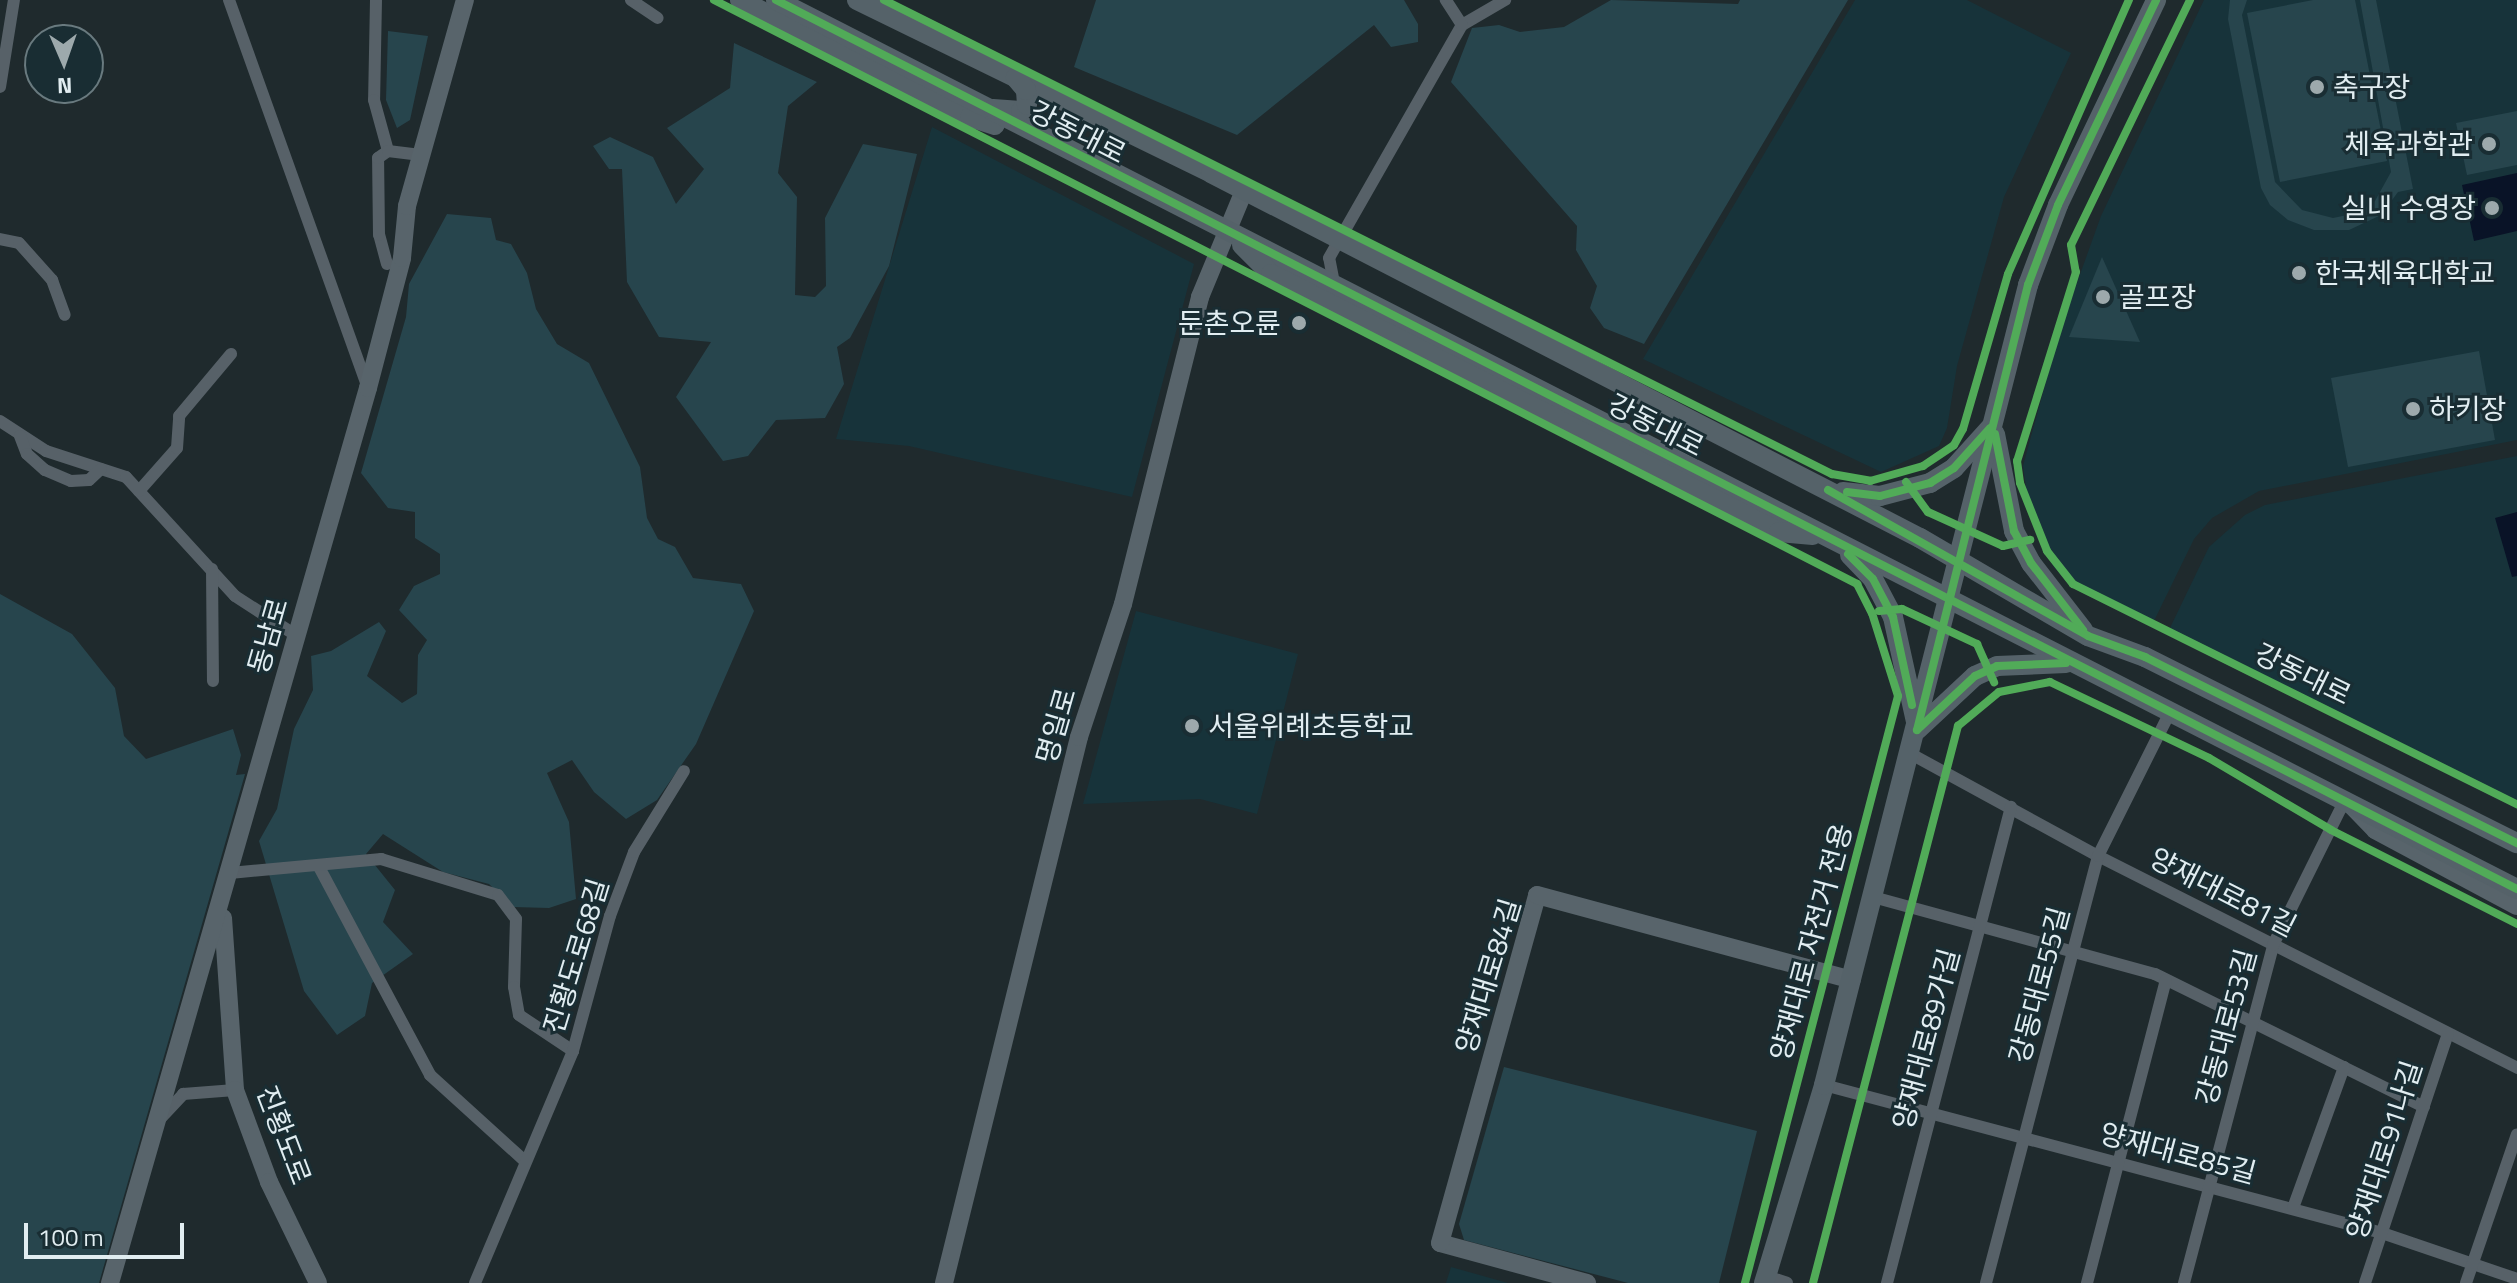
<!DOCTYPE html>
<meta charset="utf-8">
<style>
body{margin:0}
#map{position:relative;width:2517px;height:1283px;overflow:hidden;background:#1f2a2d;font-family:"Titillium Web","Noto Sans KR",sans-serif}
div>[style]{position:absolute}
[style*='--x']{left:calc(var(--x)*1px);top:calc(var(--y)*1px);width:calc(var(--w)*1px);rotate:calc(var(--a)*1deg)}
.built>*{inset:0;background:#17333a}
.green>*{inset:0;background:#27454d}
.water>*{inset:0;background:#091327}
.street>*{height:12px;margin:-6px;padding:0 6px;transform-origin:6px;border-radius:6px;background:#576168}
.secondary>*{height:18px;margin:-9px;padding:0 9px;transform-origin:9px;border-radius:9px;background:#58646b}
.primary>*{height:20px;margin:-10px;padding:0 10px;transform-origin:10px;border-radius:10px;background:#556269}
.cycleway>*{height:8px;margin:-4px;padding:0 4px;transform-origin:4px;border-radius:4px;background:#51ab58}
.dots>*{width:22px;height:22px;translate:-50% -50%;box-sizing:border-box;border:4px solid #192d33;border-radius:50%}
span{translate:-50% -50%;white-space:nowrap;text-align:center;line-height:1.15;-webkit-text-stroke:6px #192d33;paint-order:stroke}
.poi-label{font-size:28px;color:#e1edf1}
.left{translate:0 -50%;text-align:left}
.right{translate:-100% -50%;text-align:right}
.street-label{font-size:28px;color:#e1edf1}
.north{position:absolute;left:24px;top:24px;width:80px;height:80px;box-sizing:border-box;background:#192d33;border:2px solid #697a7f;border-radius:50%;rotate:178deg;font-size:22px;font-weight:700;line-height:32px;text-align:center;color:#e1edf1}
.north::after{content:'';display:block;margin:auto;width:28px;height:36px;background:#9da9ac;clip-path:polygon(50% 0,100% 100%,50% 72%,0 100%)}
.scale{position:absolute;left:24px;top:1223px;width:160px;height:36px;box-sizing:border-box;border:4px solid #e1edf1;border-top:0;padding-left:10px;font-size:24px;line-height:28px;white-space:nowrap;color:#e1edf1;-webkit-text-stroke:6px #192d33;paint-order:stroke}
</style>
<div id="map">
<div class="built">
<div style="clip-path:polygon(1855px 0,1967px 0,2071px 53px,2004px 197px,1957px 366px,1947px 428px,1939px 446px,1881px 472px,1643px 359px)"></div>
<div style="clip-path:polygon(2204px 0,2517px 0,2517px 440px,2259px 491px,2212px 518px,2194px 539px,2152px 625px,2068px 583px,2053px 566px,2030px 514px,2023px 466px,2060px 330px,2101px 216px)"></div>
<div style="clip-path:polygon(932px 127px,1194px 264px,1132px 497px,909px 446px,836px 439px)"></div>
<div style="clip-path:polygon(2517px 456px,2517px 808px,2168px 632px,2209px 547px,2245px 515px,2265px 505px)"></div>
<div style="clip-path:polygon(1136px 611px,1298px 654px,1257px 814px,1200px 799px,1083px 804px)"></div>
<div style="clip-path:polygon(1451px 1267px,1508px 1283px,1446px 1283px)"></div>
</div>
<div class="green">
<div style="clip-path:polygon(1096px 0,1404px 0,1418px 24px,1418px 42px,1391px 47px,1374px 25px,1237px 135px,1074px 67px)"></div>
<div style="clip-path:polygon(1611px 0,1738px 4px,1740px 0,1848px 0,1644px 344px,1604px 328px,1590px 308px,1597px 286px,1576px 250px,1577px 226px,1451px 82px,1472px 28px,1499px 25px,1520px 32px,1564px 27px)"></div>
<div style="clip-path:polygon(2230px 0,2247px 0,2242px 15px,2275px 182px,2302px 210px,2333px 218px,2357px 213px,2375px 201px,2391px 172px,2360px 0,2376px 0,2413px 189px,2398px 192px,2381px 215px,2349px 230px,2314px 230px,2288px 220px,2270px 205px,2261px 188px,2228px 19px)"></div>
<div style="clip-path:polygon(2313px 0,2355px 0,2387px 161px,2280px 182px,2247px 13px)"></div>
<div style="clip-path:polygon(388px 31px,428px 36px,410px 120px,397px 128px,386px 100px)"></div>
<div style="clip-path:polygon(734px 43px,817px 82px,788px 106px,778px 173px,797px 197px,795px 295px,815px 297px,826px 286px,825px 218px,863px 144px,917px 154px,889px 266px,850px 338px,837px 347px,844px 384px,825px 418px,776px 420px,748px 456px,723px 461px,676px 397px,711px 342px,659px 337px,627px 282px,622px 169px,609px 169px,593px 146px,610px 137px,653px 157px,676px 204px,704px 169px,667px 128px,730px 88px)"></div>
<div style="clip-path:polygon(2517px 111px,2517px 165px,2467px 175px,2456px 123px)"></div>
<div style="clip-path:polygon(447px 214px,491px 218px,496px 240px,511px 244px,527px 273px,536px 309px,557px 344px,589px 363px,640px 467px,647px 518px,658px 539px,675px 547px,693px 578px,741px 584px,754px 611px,696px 744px,657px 800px,626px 819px,594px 792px,572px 760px,547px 773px,569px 822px,576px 899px,549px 908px,513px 907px,489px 884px,443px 872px,383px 834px,366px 854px,395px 890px,383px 922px,413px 954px,372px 983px,365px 1016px,337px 1035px,304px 991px,259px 841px,277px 809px,294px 729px,313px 690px,311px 656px,331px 651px,379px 622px,386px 631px,367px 676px,402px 703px,417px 694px,418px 655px,427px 640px,399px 610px,414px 586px,440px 574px,440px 554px,415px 538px,415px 512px,388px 508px,361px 473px,406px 317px,409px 284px)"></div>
<div style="clip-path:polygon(2102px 257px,2140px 342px,2069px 337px)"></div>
<div style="clip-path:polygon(2479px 351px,2495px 440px,2348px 467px,2331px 378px)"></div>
<div style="clip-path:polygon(0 594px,72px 634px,115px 688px,124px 736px,146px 759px,233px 729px,241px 755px,236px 775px,245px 774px,99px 1283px,0 1283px)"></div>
<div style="clip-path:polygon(1504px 1067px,1757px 1131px,1719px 1283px,1628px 1283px,1464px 1240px,1459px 1224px)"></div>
</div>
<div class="water">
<div style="clip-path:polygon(2517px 173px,2517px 231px,2474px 241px,2462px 185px)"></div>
<div style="clip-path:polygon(2517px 512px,2517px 576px,2512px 577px,2495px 518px)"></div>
</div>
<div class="street">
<div style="--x:229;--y:0;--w:409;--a:70.3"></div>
<div style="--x:376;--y:0;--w:100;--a:91.1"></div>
<div style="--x:374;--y:100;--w:53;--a:74.6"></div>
<div style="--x:631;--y:0;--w:32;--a:34"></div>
<div style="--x:1462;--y:25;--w:50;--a:-30.2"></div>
<div style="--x:0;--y:87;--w:88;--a:-80.9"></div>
<div style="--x:0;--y:239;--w:19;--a:12"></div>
<div style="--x:19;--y:243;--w:50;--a:48.3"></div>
<div style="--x:52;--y:280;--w:37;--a:70"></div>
<div style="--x:387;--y:264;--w:30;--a:-105"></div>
<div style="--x:379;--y:235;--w:77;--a:-90.7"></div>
<div style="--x:378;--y:158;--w:12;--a:-35"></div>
<div style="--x:388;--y:151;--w:35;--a:7"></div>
<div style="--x:1334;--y:283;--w:25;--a:-101"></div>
<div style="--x:1329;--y:258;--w:268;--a:-60.3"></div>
<div style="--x:1462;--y:25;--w:30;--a:-123"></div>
<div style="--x:0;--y:421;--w:55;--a:33.1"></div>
<div style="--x:46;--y:451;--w:84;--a:18"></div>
<div style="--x:126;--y:477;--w:161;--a:47.5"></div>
<div style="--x:235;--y:596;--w:74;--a:32.8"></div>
<div style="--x:20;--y:436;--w:19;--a:69"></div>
<div style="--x:27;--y:454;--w:24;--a:42"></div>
<div style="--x:45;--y:470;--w:28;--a:23"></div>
<div style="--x:71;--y:481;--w:18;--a:-3"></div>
<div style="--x:89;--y:480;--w:16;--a:-43"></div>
<div style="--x:139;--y:491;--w:57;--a:-48.5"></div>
<div style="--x:177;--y:448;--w:32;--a:-86"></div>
<div style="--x:179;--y:416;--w:81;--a:-50"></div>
<div style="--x:212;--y:569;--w:112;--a:89.5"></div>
<div style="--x:1911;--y:754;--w:213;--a:28.6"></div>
<div style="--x:2098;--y:856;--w:470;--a:26.8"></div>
<div style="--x:318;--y:865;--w:238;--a:61.9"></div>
<div style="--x:430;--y:1075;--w:128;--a:42.2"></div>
<div style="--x:230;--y:873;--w:152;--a:-5.3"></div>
<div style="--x:381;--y:859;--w:122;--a:17.1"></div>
<div style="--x:498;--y:895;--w:30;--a:53"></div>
<div style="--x:516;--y:919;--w:68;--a:91.7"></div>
<div style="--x:514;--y:987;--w:28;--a:80"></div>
<div style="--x:519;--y:1015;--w:65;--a:33.7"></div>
<div style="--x:1873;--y:897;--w:292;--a:15.3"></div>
<div style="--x:2155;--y:974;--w:300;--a:26.3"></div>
<div style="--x:1824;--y:1085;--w:577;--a:14.85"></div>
<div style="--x:2382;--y:1233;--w:143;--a:18.8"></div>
<div style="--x:161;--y:1118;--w:33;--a:-47"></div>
<div style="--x:183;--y:1094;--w:52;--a:-4.4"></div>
<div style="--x:2293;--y:1208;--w:150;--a:-70.1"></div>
<div style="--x:1766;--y:1276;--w:22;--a:18"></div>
<div style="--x:475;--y:1283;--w:252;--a:-67.1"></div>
<div style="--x:573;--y:1051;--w:140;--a:-74.7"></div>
<div style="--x:610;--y:916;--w:68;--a:-69.4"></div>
<div style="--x:634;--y:852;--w:95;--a:-58.3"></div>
<div style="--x:1887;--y:1283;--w:492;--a:-75.4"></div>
<div style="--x:1986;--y:1283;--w:441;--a:-75.3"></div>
<div style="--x:2098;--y:856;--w:161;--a:-63.4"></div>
<div style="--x:2087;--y:1283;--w:313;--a:-75.4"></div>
<div style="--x:2184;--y:1283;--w:350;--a:-75.2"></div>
<div style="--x:2273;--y:945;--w:162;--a:-63.6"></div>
<div style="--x:2365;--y:1283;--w:263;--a:-71.6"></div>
<div style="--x:2466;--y:1283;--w:157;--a:-71.1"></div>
</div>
<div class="secondary">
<div style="--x:2353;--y:807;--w:32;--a:46"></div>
<div style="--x:2375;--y:830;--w:161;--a:28.2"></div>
<div style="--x:223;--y:918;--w:172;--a:86"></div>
<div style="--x:235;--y:1090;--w:98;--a:69.7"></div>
<div style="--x:269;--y:1182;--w:112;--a:64.1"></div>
<div style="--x:110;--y:1283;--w:931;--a:-73.92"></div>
<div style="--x:368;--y:388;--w:134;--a:-75.3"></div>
<div style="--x:402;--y:258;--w:52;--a:-84.5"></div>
<div style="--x:407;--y:206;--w:214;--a:-74.3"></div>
<div style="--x:944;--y:1283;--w:562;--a:-76.11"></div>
<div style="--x:1079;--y:737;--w:140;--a:-71.7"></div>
<div style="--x:1123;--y:604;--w:317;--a:-75.9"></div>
<div style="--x:1200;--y:297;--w:115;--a:-67.5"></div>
<div style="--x:1587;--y:1283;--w:152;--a:-164.8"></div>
<div style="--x:1440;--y:1243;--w:361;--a:-74.4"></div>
<div style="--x:1537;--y:895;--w:326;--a:15.1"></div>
</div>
<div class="primary">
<div style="--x:740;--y:0;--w:258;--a:27"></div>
<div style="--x:970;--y:117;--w:26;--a:18"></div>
<div style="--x:776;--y:0;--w:1955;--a:27.05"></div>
<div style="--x:857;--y:0;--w:394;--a:26"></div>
<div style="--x:1211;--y:173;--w:797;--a:27.24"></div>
<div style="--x:1920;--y:538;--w:194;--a:30.3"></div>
<div style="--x:2088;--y:636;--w:61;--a:20.2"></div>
<div style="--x:2145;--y:657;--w:416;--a:26.6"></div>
<div style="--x:993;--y:109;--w:28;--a:4"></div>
<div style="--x:1021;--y:111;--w:8;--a:-45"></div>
<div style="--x:1027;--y:105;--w:15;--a:-94"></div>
<div style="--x:1026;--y:90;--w:16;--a:-130"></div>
<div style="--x:1242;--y:245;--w:41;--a:45"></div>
<div style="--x:1271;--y:274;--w:570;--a:26.92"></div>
<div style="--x:1779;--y:532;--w:34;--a:5"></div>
<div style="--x:1995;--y:434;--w:99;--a:78.9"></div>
<div style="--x:2014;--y:531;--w:36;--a:62"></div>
<div style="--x:2031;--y:563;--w:85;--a:52.2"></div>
<div style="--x:1843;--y:492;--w:37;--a:6"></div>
<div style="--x:1880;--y:496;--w:52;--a:-14.6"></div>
<div style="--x:1930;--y:483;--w:28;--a:-32"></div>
<div style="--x:1954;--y:468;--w:54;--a:-48"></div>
<div style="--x:1850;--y:555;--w:33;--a:46"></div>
<div style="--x:1873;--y:579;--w:43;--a:62.2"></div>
<div style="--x:1893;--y:617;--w:107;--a:77.6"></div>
<div style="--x:1917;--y:730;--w:79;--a:-43"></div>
<div style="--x:1975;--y:676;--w:24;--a:-24"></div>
<div style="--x:1997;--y:666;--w:69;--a:-2.5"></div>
<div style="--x:1764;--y:1283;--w:207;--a:-73.1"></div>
<div style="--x:1824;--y:1085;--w:826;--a:-75.69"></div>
<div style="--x:2028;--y:285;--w:85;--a:-69.4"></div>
<div style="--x:2058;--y:205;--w:227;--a:-64.4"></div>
</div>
<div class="cycleway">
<div style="--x:714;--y:0;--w:1284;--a:27.06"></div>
<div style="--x:1857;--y:584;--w:33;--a:63"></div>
<div style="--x:1872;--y:613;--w:87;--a:72.6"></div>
<div style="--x:1898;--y:696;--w:607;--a:104.61"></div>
<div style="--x:776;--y:0;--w:1955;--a:27.05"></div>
<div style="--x:884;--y:0;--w:1060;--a:26.57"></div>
<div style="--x:1832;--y:474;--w:39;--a:10"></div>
<div style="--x:1870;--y:481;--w:55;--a:-15.8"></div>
<div style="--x:1923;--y:466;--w:37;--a:-34"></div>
<div style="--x:1954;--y:445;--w:18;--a:-61"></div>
<div style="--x:1963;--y:429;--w:161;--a:-73.8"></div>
<div style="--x:2008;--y:274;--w:300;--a:-66.2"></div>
<div style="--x:2190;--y:0;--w:272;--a:115.9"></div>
<div style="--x:2071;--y:245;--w:27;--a:80"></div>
<div style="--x:2076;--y:272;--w:198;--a:107.3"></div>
<div style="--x:2017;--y:461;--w:22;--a:82"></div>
<div style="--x:2020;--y:483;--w:73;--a:68.3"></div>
<div style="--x:2047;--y:551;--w:42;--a:51.8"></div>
<div style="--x:2073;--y:584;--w:496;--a:26.4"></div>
<div style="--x:1995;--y:434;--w:99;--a:78.9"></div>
<div style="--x:2014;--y:531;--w:36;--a:62"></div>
<div style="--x:2031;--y:563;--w:85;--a:52.2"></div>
<div style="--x:1906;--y:482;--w:37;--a:54"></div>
<div style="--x:1928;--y:512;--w:82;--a:24.4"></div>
<div style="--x:2003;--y:546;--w:28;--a:-13"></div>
<div style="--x:1828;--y:490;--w:298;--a:29.3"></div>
<div style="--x:2088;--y:636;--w:61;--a:20.2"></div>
<div style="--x:2145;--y:657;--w:416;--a:26.6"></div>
<div style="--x:1847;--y:492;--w:33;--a:7"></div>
<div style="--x:1880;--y:496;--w:52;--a:-14.6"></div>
<div style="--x:1930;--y:483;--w:28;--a:-32"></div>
<div style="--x:1954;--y:468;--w:54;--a:-48"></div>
<div style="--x:1848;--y:554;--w:35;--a:45"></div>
<div style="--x:1873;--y:579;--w:43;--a:62.2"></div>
<div style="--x:1893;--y:617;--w:90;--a:77.8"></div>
<div style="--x:1879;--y:611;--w:23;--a:-5"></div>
<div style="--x:1902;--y:609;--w:83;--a:25"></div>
<div style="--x:1977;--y:644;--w:42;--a:65.9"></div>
<div style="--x:1917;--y:730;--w:459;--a:-76"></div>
<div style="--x:2028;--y:285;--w:85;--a:-69.4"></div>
<div style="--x:2058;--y:205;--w:227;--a:-64.4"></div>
<div style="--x:1917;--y:730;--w:79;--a:-43"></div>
<div style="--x:1975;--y:676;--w:24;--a:-24"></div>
<div style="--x:1997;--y:666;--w:69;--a:-2.5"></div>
<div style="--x:1813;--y:1283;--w:576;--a:-75.41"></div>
<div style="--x:1958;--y:726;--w:53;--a:-39.7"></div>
<div style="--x:1999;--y:692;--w:52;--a:-11.1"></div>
<div style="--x:2050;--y:682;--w:176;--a:25.5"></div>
<div style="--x:2209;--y:758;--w:142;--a:30.5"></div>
<div style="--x:2331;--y:830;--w:208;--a:26.8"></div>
</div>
<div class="dots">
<div style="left:2317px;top:87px;background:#9da9ac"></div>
<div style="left:2489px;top:144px;background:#9da9ac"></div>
<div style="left:2492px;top:208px;background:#9da9ac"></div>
<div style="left:2299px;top:273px;background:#9da9ac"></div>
<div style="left:2103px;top:297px;background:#9da9ac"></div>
<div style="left:1299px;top:323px;background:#9da9ac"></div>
<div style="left:2413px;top:409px;background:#9da9ac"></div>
<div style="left:1192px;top:726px;background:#9da9ac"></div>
</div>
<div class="poi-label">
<span class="left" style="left:2333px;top:87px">축구장</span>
<span class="right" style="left:2473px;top:144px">체육과학관</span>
<span class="right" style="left:2476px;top:208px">실내 수영장</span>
<span class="left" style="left:2315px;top:273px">한국체육대학교</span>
<span class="left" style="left:2119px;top:297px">골프장</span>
<span class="right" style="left:1281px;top:323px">둔촌오륜</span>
<span class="left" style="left:2429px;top:409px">하키장</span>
<span class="left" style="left:1208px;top:726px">서울위례초등학교</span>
</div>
<div class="street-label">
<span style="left:1078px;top:132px;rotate:27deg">강동대로</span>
<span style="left:1656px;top:425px;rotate:27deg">강동대로</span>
<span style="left:268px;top:636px;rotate:-74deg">동남로</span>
<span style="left:2303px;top:674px;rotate:26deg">강동대로</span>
<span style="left:1056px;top:726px;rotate:-74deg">명일로</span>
<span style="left:2223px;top:892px;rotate:27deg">양재대로81길</span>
<span style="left:1811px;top:942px;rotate:-75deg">양재대로 자전거 전용</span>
<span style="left:576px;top:956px;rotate:-73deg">진황도로68길</span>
<span style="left:1488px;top:976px;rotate:-73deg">양재대로84길</span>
<span style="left:2039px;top:985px;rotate:-75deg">강동대로55길</span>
<span style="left:2226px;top:1027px;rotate:-75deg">강동대로53길</span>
<span style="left:1926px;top:1039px;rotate:-75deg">양재대로89가길</span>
<span style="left:284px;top:1135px;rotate:69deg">진황도로</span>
<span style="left:2384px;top:1150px;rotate:-72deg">양재대로91나길</span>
<span style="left:2178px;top:1153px;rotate:15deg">양재대로85길</span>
</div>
<div class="north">N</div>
<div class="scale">100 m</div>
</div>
